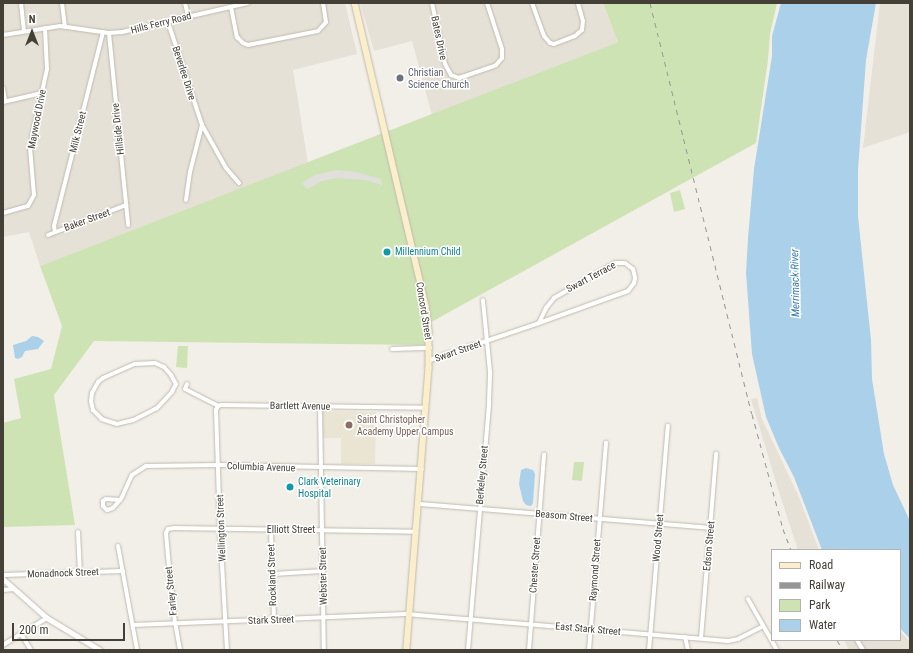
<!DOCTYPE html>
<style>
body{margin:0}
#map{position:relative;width:913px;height:653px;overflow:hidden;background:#f2efe8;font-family:"Roboto Condensed",sans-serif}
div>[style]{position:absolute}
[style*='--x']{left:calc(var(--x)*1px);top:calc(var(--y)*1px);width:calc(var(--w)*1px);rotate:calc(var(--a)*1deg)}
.residential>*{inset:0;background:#e6e1d7}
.education>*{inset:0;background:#eae4d3}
.green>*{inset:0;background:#cee3b4}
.parking>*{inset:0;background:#e1dfdc}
.water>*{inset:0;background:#aad0ea}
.roads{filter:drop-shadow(0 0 1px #c0baae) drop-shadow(0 0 1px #c0baae)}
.minor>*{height:4px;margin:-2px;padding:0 2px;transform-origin:2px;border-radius:2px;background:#fff}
.tertiary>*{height:5px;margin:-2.5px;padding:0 2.5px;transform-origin:2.5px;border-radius:2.5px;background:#fff}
.secondary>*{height:5.5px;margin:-2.75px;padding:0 2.75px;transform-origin:2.75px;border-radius:2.75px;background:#faeecb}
.rail>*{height:1px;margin-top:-0.5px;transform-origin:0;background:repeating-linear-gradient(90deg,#969696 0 5px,transparent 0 10px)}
.dots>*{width:11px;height:11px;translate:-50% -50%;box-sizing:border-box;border:2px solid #fff;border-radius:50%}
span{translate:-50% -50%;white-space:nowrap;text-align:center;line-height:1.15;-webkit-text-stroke:3px #fff;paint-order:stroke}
.street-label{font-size:10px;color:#454037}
.worship-label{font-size:10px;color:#5b616d}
.left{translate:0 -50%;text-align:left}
.culture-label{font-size:10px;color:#0d838f}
.education-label{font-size:10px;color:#785e54}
.water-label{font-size:11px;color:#3a7aa8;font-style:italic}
.frame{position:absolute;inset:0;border:4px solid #454037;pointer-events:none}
.legend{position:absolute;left:771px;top:549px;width:130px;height:92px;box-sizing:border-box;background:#fff;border:1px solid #b5b3af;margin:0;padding:5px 7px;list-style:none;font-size:12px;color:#454037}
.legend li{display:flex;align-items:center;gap:8px;height:20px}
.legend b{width:20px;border:1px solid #b5b3af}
.north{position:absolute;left:12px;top:12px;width:40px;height:40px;-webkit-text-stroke:3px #fff;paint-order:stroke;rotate:0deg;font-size:11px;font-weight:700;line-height:16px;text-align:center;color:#454037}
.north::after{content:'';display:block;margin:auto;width:14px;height:18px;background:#454037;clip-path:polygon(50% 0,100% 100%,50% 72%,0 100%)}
.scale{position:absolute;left:12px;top:623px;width:113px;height:18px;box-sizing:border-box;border:2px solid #454037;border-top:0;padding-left:5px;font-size:12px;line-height:14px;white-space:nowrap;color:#454037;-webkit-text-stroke:3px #fff;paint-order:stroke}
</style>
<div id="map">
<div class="residential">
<div style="clip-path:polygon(3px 3px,345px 3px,357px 54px,293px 70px,308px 163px,40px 266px,29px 232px,3px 237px)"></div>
<div style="clip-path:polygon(360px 3px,603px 3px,618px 42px,432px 115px,412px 41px,374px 51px)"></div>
<div style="clip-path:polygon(880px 3px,910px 3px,910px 132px,863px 148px)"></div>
<div style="clip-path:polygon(757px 398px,762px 419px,799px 497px,819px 550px,798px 550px,777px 486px,751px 399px)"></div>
<div style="clip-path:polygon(900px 631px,910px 642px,910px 650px,849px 650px,844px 640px,900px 640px)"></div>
</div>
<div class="education">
<div style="clip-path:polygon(322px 411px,376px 412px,375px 464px,341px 464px,341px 438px,322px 438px)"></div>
</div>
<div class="green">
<div style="clip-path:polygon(603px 3px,777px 3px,770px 34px,768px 60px,756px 143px,424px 326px,425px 345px,94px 341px,54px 395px,75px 525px,3px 527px,3px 423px,21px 418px,14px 379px,51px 369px,62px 326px,40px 266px,618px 42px)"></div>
<div style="clip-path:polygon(680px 190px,685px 209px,674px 212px,670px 193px)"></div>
<div style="clip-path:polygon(178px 346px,188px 346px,187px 368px,176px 367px)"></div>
<div style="clip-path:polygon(574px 462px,584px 462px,582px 481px,572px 480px)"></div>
</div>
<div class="parking">
<div style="clip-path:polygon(336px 170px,356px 172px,381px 179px,382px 185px,366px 180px,336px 178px,322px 181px,307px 189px,302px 183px,315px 175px)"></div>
</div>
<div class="water">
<div style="clip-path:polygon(781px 3px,876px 3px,866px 60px,858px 170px,858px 216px,871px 340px,872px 379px,884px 454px,893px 485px,910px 521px,910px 639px,900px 628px,900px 550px,822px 550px,794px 477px,779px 448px,766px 417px,752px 354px,746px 273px,748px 238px,754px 169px,772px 56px,772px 36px)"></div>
<div style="clip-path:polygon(32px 336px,38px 337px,44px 341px,38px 349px,25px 351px,22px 357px,18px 359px,15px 358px,13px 345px,26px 341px)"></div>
<div style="clip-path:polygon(526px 468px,533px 470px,535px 474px,533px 503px,531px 506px,526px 505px,523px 501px,519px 484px,521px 470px)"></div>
</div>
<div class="roads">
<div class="minor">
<div style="--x:21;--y:3;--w:28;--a:84"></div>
<div style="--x:62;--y:3;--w:24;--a:83"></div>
<div style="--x:185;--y:3;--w:13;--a:77"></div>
<div style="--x:432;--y:3;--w:62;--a:78"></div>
<div style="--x:445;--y:64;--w:13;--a:61"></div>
<div style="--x:451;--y:75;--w:9;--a:21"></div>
<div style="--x:459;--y:78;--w:39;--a:-19"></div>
<div style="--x:496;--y:65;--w:9;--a:-49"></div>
<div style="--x:502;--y:58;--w:9;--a:-90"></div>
<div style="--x:502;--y:49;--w:48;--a:-108.1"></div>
<div style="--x:532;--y:3;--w:35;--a:70"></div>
<div style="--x:544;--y:36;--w:9;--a:49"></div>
<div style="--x:550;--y:43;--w:4;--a:14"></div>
<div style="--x:554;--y:44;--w:22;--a:-21"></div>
<div style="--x:575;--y:36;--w:9;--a:-41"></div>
<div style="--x:582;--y:30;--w:9;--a:-84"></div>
<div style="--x:583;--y:21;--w:19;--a:-106"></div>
<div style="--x:231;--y:7;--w:31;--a:79"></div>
<div style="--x:237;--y:37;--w:8;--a:45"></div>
<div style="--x:243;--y:43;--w:5;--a:22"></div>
<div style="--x:248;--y:45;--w:71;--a:-11.3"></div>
<div style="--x:318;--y:31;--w:12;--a:-48"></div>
<div style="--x:326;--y:22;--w:19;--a:-99"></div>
<div style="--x:168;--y:22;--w:108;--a:71.7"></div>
<div style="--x:202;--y:125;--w:49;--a:60.8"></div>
<div style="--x:226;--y:168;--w:20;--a:49"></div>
<div style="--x:109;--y:33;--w:193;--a:84.3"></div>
<div style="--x:3;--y:35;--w:58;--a:-9"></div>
<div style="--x:60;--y:26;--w:49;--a:8.1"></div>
<div style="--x:109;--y:33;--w:13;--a:-4"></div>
<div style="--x:122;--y:32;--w:129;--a:-13"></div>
<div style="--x:3;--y:88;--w:13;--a:81"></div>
<div style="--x:3;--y:102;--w:40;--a:-13"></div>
<div style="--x:186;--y:200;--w:28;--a:-82"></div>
<div style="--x:190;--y:172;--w:49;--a:-75.7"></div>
<div style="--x:3;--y:213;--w:26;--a:-16"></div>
<div style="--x:28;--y:206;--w:13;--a:-61"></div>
<div style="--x:34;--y:195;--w:48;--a:-94.8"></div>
<div style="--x:30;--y:147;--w:80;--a:-77.7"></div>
<div style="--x:47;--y:69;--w:41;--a:-92.8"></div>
<div style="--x:55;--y:232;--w:6;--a:-99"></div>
<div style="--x:54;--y:226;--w:200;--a:-75.8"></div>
<div style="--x:48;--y:235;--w:84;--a:-21"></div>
<div style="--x:392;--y:349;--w:38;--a:-2"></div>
<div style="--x:430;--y:360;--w:115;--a:-18.7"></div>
<div style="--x:539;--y:323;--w:17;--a:-65"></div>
<div style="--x:546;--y:308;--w:13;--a:-51"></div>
<div style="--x:554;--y:298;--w:70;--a:-29.8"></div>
<div style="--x:615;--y:263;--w:10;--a:0"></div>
<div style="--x:625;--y:263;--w:10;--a:37"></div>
<div style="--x:633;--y:269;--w:9;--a:77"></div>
<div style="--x:635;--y:278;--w:5;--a:101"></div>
<div style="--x:634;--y:283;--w:10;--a:127"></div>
<div style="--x:628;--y:291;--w:95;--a:160.2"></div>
<div style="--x:155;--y:363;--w:10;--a:24"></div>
<div style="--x:164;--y:367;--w:11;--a:49"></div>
<div style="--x:171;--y:375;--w:10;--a:61"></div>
<div style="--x:176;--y:384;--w:9;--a:117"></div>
<div style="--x:172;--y:392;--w:22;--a:133"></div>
<div style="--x:157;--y:408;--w:27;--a:153"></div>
<div style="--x:133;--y:420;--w:16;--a:166"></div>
<div style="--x:117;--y:424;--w:16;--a:-162"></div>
<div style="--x:102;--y:419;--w:13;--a:-135"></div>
<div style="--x:93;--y:410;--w:9;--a:-103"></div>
<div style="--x:91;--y:401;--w:8;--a:-83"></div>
<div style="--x:92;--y:393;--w:13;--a:-61"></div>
<div style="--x:98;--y:382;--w:6;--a:-39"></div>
<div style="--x:103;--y:378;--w:35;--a:-24"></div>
<div style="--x:135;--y:364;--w:20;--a:-3"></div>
<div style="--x:187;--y:384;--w:5;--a:112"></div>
<div style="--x:185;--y:389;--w:37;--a:27"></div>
<div style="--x:218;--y:406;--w:3;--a:-18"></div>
<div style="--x:221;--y:405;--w:205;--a:0.8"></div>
<div style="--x:218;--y:406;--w:4;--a:117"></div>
<div style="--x:216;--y:410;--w:119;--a:88.1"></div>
<div style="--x:220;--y:529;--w:121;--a:86.7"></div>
<div style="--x:320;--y:407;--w:243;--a:89.1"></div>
<div style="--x:120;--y:500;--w:14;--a:-176"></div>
<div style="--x:106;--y:499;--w:4;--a:146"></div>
<div style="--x:103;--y:501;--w:5;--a:90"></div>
<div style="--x:103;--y:506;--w:6;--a:45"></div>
<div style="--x:107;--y:510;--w:6;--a:-18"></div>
<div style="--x:113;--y:508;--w:11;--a:-49"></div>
<div style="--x:120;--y:500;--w:4;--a:-56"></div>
<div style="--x:122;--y:497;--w:24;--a:-66"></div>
<div style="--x:132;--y:475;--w:17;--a:-33"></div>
<div style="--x:146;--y:466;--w:73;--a:-0.8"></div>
<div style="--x:219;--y:465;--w:203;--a:1.1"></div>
<div style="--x:419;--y:504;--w:292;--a:4.7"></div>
<div style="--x:271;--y:530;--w:90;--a:88.1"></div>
<div style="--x:78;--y:532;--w:41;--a:87.2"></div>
<div style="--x:118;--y:546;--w:106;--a:79.6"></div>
<div style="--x:273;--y:574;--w:50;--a:-3.4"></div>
<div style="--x:3;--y:575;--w:120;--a:-1.9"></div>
<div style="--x:3;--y:590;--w:11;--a:-5"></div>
<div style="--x:748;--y:599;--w:59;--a:60.4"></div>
<div style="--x:133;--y:625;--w:273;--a:-2.3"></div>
<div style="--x:406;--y:614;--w:323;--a:4.8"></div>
<div style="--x:728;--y:641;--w:10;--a:-11"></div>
<div style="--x:738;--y:639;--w:28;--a:-27"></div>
<div style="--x:21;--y:634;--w:19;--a:58"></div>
<div style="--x:685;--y:637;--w:13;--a:77"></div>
<div style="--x:701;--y:638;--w:185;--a:-85.3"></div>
<div style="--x:857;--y:640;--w:12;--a:59"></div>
<div style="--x:3;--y:645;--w:52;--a:-31.5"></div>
<div style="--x:180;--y:650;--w:27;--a:-100"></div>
<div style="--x:175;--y:623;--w:67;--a:-96"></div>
<div style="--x:168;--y:556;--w:23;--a:-95"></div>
<div style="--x:166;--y:533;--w:4;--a:-63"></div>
<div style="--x:168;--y:529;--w:6;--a:-9"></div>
<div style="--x:174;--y:528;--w:242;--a:0.9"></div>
<div style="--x:468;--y:650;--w:248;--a:-85.1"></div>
<div style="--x:489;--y:403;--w:31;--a:-88"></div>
<div style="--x:490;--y:372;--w:72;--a:-95.6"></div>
<div style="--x:529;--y:650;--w:196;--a:-85.6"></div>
<div style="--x:589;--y:650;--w:208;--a:-85.3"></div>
<div style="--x:649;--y:650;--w:225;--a:-85.2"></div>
</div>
<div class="tertiary">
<div style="--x:3;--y:579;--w:59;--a:41.6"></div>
<div style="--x:47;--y:618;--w:62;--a:31.1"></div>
</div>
<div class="secondary">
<div style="--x:355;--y:3;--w:311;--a:76.8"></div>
<div style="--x:426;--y:306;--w:25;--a:83"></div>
<div style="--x:429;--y:331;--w:37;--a:90"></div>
<div style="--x:429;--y:368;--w:283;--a:94.5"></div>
</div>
</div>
<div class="rail">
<div style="--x:650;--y:3;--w:423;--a:76.1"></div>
<div style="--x:752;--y:414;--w:119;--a:74.9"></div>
<div style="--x:783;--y:529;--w:22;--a:69"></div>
<div style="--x:837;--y:640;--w:12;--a:59"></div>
</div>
<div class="dots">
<div style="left:400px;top:78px;background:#6b7280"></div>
<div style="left:387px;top:252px;background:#0f9aa8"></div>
<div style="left:349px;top:425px;background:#8d6e63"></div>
<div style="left:290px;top:487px;background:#0f9aa8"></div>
</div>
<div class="street-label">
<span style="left:161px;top:23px;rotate:-14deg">Hills Ferry Road</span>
<span style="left:439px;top:38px;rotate:78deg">Bates Drive</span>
<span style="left:184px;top:73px;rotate:72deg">Beverlee Drive</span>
<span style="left:37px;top:119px;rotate:-79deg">Maywood Drive</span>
<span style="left:118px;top:129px;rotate:-96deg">Hillside Drive</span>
<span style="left:78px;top:132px;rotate:-76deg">Milk Street</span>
<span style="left:87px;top:220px;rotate:-20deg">Baker Street</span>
<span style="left:591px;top:277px;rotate:-28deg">Swart Terrace</span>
<span style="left:424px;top:311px;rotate:81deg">Concord Street</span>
<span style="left:458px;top:351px;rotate:-19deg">Swart Street</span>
<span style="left:300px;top:406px;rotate:1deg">Bartlett Avenue</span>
<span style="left:261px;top:467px;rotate:2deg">Columbia Avenue</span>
<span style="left:482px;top:475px;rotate:-85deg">Berkeley Street</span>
<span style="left:564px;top:516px;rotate:5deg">Beasom Street</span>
<span style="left:221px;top:528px;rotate:-92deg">Wellington Street</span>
<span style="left:291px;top:530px">Elliott Street</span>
<span style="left:658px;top:538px;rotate:-85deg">Wood Street</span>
<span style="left:709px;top:546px;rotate:-85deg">Edson Street</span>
<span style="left:535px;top:565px;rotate:-86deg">Chester Street</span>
<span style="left:595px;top:570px;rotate:-86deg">Raymond Street</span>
<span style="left:63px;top:573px;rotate:-2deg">Monadnock Street</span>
<span style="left:272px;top:575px;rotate:-92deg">Rockland Street</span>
<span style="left:323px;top:576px;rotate:-91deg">Webster Street</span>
<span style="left:171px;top:591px;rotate:-96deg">Farley Street</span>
<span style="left:271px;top:620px;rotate:-2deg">Stark Street</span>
<span style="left:588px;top:629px;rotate:5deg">East Stark Street</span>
</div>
<div class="worship-label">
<span class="left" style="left:408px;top:78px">Christian<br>Science Church</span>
</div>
<div class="culture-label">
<span class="left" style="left:395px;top:252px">Millennium Child</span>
<span class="left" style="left:298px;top:487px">Clark Veterinary<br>Hospital</span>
</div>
<div class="education-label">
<span class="left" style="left:357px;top:425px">Saint Christopher<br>Academy Upper Campus</span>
</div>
<div class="water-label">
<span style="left:796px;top:283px;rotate:-91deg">Merrimack River</span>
</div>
<div class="frame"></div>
<ul class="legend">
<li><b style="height:5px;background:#faeecb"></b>Road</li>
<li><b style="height:5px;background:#969696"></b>Railway</li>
<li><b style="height:11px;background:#cee3b4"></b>Park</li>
<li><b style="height:11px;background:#aad0ea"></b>Water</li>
</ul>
<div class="north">N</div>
<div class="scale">200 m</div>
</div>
